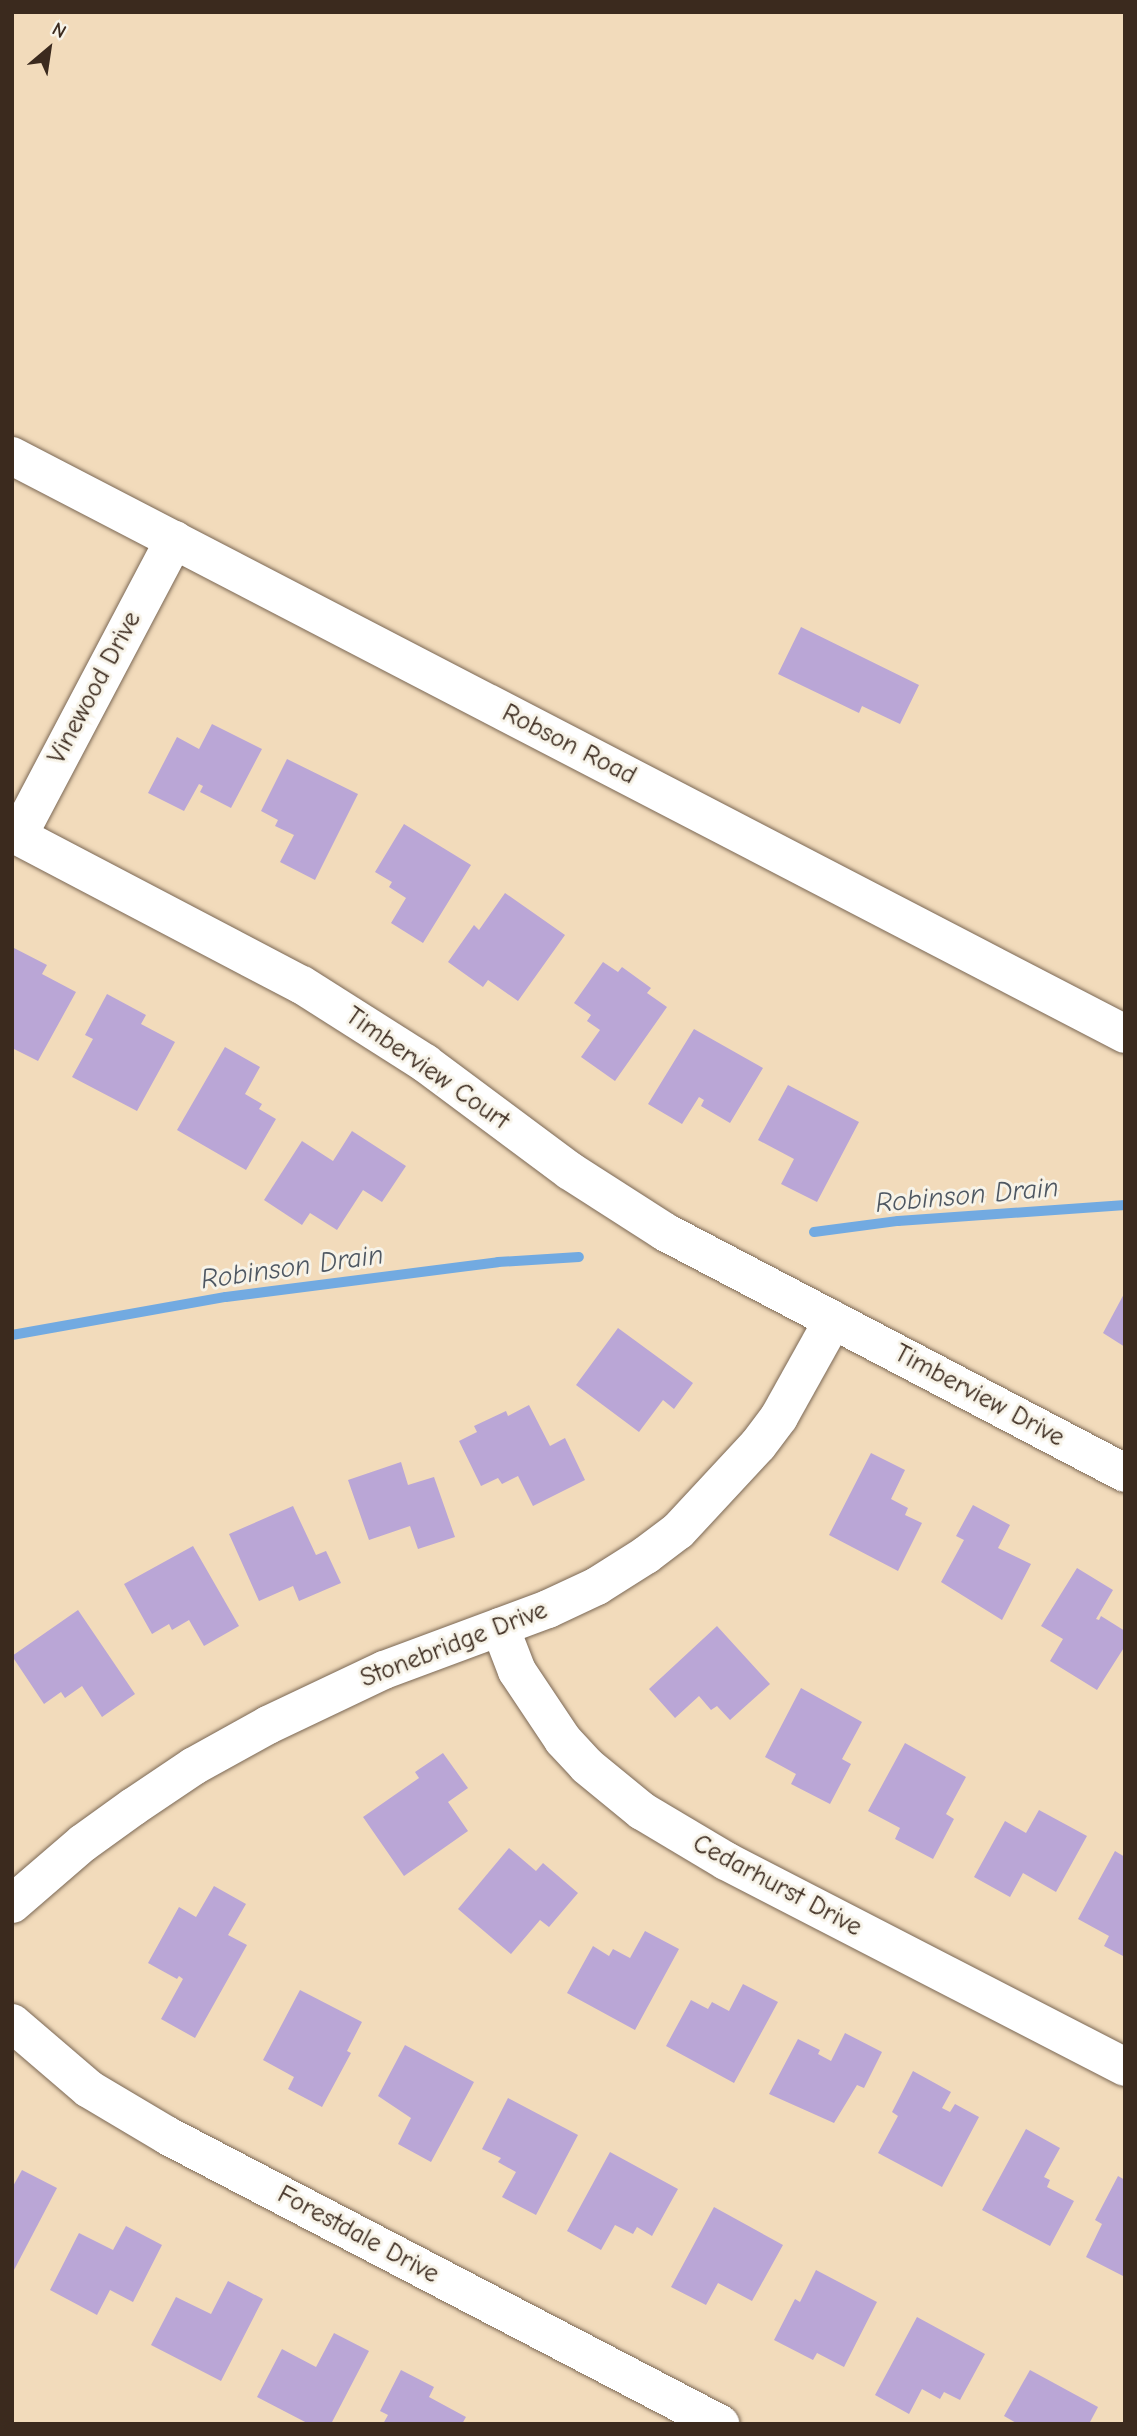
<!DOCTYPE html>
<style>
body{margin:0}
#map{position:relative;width:1137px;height:2436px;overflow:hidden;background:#f2dbbb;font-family:"Comic Neue",sans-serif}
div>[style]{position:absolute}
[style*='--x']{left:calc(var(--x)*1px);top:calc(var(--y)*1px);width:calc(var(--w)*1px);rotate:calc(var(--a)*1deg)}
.stream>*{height:10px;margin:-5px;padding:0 5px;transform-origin:5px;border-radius:5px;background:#72aae1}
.building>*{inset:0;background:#baa6d6}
.roads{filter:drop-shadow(0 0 2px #7b6855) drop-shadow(0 0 2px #7b6855)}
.minor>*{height:38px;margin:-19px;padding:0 19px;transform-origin:19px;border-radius:19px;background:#fff}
span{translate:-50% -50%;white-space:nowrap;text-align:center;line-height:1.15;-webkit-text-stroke:6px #f7f3e8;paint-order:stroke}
.street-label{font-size:26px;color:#3b2a1e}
.water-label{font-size:28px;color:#4e5762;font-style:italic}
.frame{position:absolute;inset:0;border:14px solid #3b2a1e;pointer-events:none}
.north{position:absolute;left:14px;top:14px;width:70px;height:70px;-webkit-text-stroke:5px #f7f3e8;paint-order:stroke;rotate:29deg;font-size:19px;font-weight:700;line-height:28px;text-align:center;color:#3b2a1e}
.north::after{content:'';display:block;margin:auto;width:24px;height:32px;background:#3b2a1e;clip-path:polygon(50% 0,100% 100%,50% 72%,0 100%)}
</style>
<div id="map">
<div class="stream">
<div style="--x:814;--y:1232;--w:85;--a:-7.5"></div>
<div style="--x:898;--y:1221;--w:228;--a:-4"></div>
<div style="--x:12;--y:1335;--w:217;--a:-10.1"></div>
<div style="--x:226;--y:1297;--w:274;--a:-7.3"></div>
<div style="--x:498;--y:1262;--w:81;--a:-3.5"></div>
</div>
<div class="building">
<div style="clip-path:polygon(801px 627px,919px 685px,900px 724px,862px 706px,859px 713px,778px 674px)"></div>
<div style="clip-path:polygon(212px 724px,262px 749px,231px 808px,200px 792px,203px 786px,199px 784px,184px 811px,148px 793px,177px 737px,199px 749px)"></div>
<div style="clip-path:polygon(287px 759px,358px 794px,315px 880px,280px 862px,294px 835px,275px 826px,278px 820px,261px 811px)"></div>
<div style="clip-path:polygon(404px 824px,471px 865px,423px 943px,391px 923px,406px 898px,389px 887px,392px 882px,375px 872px)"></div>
<div style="clip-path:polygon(505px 893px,565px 935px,518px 1001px,488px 980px,483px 987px,448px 962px,474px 925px,479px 930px)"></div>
<div style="clip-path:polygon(12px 947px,47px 965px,42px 974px,76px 992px,38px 1061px,12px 1048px)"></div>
<div style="clip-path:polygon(603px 962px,618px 972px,622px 967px,651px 988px,647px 993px,667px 1007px,615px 1081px,581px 1057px,600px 1030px,587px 1021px,591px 1015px,574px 1003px)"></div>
<div style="clip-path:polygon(107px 994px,146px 1015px,141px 1024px,175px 1042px,137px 1111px,72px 1077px,93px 1039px,85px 1035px)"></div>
<div style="clip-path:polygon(694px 1029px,763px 1068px,730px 1123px,701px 1106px,704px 1100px,699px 1097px,682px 1124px,648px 1104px)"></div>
<div style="clip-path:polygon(225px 1047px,260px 1067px,245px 1094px,262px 1104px,259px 1109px,276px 1119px,246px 1170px,177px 1130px)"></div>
<div style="clip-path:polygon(788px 1085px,859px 1122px,817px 1202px,781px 1184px,794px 1159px,758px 1140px)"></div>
<div style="clip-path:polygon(352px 1131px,406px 1166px,382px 1202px,363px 1190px,337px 1230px,310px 1213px,302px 1225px,264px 1200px,302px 1141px,333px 1161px)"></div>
<div style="clip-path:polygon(1125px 1292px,1125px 1347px,1103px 1333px)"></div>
<div style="clip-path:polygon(618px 1328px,693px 1383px,674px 1409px,663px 1400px,639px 1432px,576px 1385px)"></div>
<div style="clip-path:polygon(529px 1405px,550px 1446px,565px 1438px,585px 1480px,533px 1506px,518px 1476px,502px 1484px,498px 1478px,481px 1486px,459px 1441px,477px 1432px,474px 1426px,506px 1411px,508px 1416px)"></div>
<div style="clip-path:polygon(871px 1453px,905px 1470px,891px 1499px,908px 1508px,905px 1515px,922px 1523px,898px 1571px,829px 1535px)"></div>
<div style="clip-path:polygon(401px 1462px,408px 1485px,434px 1477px,455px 1537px,418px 1549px,410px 1526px,369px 1540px,348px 1480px)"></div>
<div style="clip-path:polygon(973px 1505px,1010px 1525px,998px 1548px,1031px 1564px,1002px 1620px,941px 1582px,964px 1540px,956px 1536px)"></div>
<div style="clip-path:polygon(293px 1506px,316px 1555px,326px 1551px,341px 1583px,299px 1601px,293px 1586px,259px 1601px,229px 1534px)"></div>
<div style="clip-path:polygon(193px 1546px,239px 1626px,204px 1646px,189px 1620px,172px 1630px,169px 1624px,152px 1634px,124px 1584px)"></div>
<div style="clip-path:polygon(1077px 1568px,1113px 1590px,1096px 1619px,1099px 1620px,1101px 1616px,1125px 1631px,1125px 1646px,1097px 1690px,1050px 1661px,1063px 1639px,1041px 1626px)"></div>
<div style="clip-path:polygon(78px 1610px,135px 1694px,102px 1717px,82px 1686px,65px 1698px,61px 1692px,44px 1704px,12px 1656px)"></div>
<div style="clip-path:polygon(717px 1626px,770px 1684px,730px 1720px,717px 1706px,711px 1710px,699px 1696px,675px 1718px,649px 1689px)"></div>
<div style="clip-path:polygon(801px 1688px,862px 1722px,842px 1759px,851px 1764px,830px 1804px,791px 1784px,796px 1774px,765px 1757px)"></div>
<div style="clip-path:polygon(905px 1743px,966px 1777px,946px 1814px,954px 1819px,933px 1859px,895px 1839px,900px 1828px,868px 1811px)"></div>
<div style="clip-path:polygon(443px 1753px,468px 1788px,448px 1802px,468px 1831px,404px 1876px,363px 1817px,419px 1778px,415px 1772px)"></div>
<div style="clip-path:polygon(1039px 1810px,1087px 1836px,1056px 1892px,1023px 1873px,1010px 1897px,974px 1877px,1005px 1821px,1026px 1833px)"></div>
<div style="clip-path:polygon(509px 1848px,536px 1871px,543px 1863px,578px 1893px,549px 1927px,540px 1920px,511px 1954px,458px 1909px)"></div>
<div style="clip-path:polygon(1115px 1851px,1125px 1857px,1125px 1957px,1104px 1946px,1109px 1936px,1078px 1919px)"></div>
<div style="clip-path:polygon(214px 1886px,246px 1904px,228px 1935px,247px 1945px,195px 2038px,161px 2019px,183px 1979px,179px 1976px,177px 1979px,148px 1963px,179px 1907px,196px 1917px)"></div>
<div style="clip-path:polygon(645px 1931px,679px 1949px,635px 2030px,567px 1993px,593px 1946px,609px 1956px,613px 1949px,630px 1958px)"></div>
<div style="clip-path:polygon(743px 1984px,778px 2002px,734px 2083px,666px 2046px,691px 2000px,708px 2009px,712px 2002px,729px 2011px)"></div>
<div style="clip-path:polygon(300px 1990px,362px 2022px,347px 2051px,351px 2053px,322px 2107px,288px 2089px,294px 2077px,263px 2060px)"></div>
<div style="clip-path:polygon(845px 2033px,882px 2052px,864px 2088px,857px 2085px,834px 2123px,769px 2094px,798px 2039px,820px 2050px,818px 2054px,831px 2061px)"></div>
<div style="clip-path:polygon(405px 2045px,474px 2082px,431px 2162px,398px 2144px,411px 2118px,378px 2096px)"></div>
<div style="clip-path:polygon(913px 2071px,951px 2092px,942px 2108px,950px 2112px,955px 2104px,979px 2117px,942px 2187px,878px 2153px,898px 2116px,892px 2112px)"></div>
<div style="clip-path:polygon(508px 2098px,578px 2135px,536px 2215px,502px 2197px,516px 2172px,498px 2162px,501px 2158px,482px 2149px)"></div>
<div style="clip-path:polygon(1026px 2129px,1060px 2148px,1044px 2177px,1050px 2180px,1047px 2187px,1074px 2201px,1050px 2246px,982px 2210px)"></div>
<div style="clip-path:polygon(610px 2152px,678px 2189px,652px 2236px,637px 2227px,633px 2234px,615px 2225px,601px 2250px,567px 2231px)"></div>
<div style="clip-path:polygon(22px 2170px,57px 2188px,14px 2270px,12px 2188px)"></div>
<div style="clip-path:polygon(1118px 2176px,1125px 2180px,1125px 2277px,1086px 2257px,1102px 2224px,1095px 2220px)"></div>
<div style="clip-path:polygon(714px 2207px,783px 2245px,752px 2301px,718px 2283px,706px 2305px,671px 2287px)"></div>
<div style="clip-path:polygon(126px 2226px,162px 2245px,133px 2302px,110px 2290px,97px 2315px,50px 2290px,79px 2233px,113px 2250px)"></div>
<div style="clip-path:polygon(816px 2270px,877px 2302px,844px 2367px,817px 2353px,813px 2360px,774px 2340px,795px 2299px,800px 2302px)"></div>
<div style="clip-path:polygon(228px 2281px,263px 2299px,221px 2381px,151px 2345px,176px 2297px,211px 2314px)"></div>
<div style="clip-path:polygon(917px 2317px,985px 2354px,960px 2400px,944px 2392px,940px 2399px,922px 2389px,909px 2414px,875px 2395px)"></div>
<div style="clip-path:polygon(334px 2333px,369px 2351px,331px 2424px,309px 2424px,257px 2397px,282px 2349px,316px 2367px)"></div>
<div style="clip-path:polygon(401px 2370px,434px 2387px,429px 2397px,466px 2417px,462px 2424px,383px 2424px,388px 2415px,380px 2411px)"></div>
<div style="clip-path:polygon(1030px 2370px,1098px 2407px,1089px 2424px,1018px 2424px,1004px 2416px)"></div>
</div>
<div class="roads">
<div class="minor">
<div style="--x:12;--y:456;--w:1254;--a:27.44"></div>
<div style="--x:12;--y:833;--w:327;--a:27.7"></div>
<div style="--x:302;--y:985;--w:146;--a:32.4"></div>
<div style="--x:425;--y:1063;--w:181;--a:36.7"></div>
<div style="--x:570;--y:1171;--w:113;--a:32.7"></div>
<div style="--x:665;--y:1232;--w:519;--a:27.65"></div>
<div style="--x:18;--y:836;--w:335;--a:-62.2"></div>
<div style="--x:500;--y:1627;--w:47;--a:68.9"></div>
<div style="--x:517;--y:1671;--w:83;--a:56.3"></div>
<div style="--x:563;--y:1740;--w:35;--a:47"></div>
<div style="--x:587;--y:1766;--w:71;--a:39.3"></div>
<div style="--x:642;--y:1811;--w:98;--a:30.8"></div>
<div style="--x:726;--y:1861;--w:449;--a:27.3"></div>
<div style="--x:12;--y:1904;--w:94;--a:-40.7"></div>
<div style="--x:83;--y:1843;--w:62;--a:-35.8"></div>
<div style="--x:133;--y:1807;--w:73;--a:-33.9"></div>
<div style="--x:194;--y:1766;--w:85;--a:-29"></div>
<div style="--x:268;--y:1725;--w:128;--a:-25.4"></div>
<div style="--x:384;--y:1670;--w:175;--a:-20.4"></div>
<div style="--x:548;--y:1609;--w:54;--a:-25.1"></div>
<div style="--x:597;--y:1586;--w:58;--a:-32.3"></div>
<div style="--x:646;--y:1555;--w:40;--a:-37"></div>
<div style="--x:678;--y:1531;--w:117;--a:-47.1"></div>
<div style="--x:758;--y:1445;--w:35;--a:-53"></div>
<div style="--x:779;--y:1417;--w:111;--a:-60.9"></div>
<div style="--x:12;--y:2023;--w:101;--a:40.6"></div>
<div style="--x:89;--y:2089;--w:92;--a:30.7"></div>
<div style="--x:168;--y:2136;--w:623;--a:27.55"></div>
</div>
</div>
<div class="street-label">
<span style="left:95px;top:688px;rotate:-62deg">Vinewood Drive</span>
<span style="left:569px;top:745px;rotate:27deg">Robson Road</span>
<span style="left:427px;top:1069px;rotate:35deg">Timberview Court</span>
<span style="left:979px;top:1396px;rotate:28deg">Timberview Drive</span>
<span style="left:454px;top:1645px;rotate:-21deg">Stonebridge Drive</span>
<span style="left:777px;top:1886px;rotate:28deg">Cedarhurst Drive</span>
<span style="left:358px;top:2235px;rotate:28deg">Forestdale Drive</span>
</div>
<div class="water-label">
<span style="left:967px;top:1195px;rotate:-5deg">Robinson Drain</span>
<span style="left:292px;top:1267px;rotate:-8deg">Robinson Drain</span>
</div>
<div class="frame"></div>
<div class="north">N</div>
</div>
